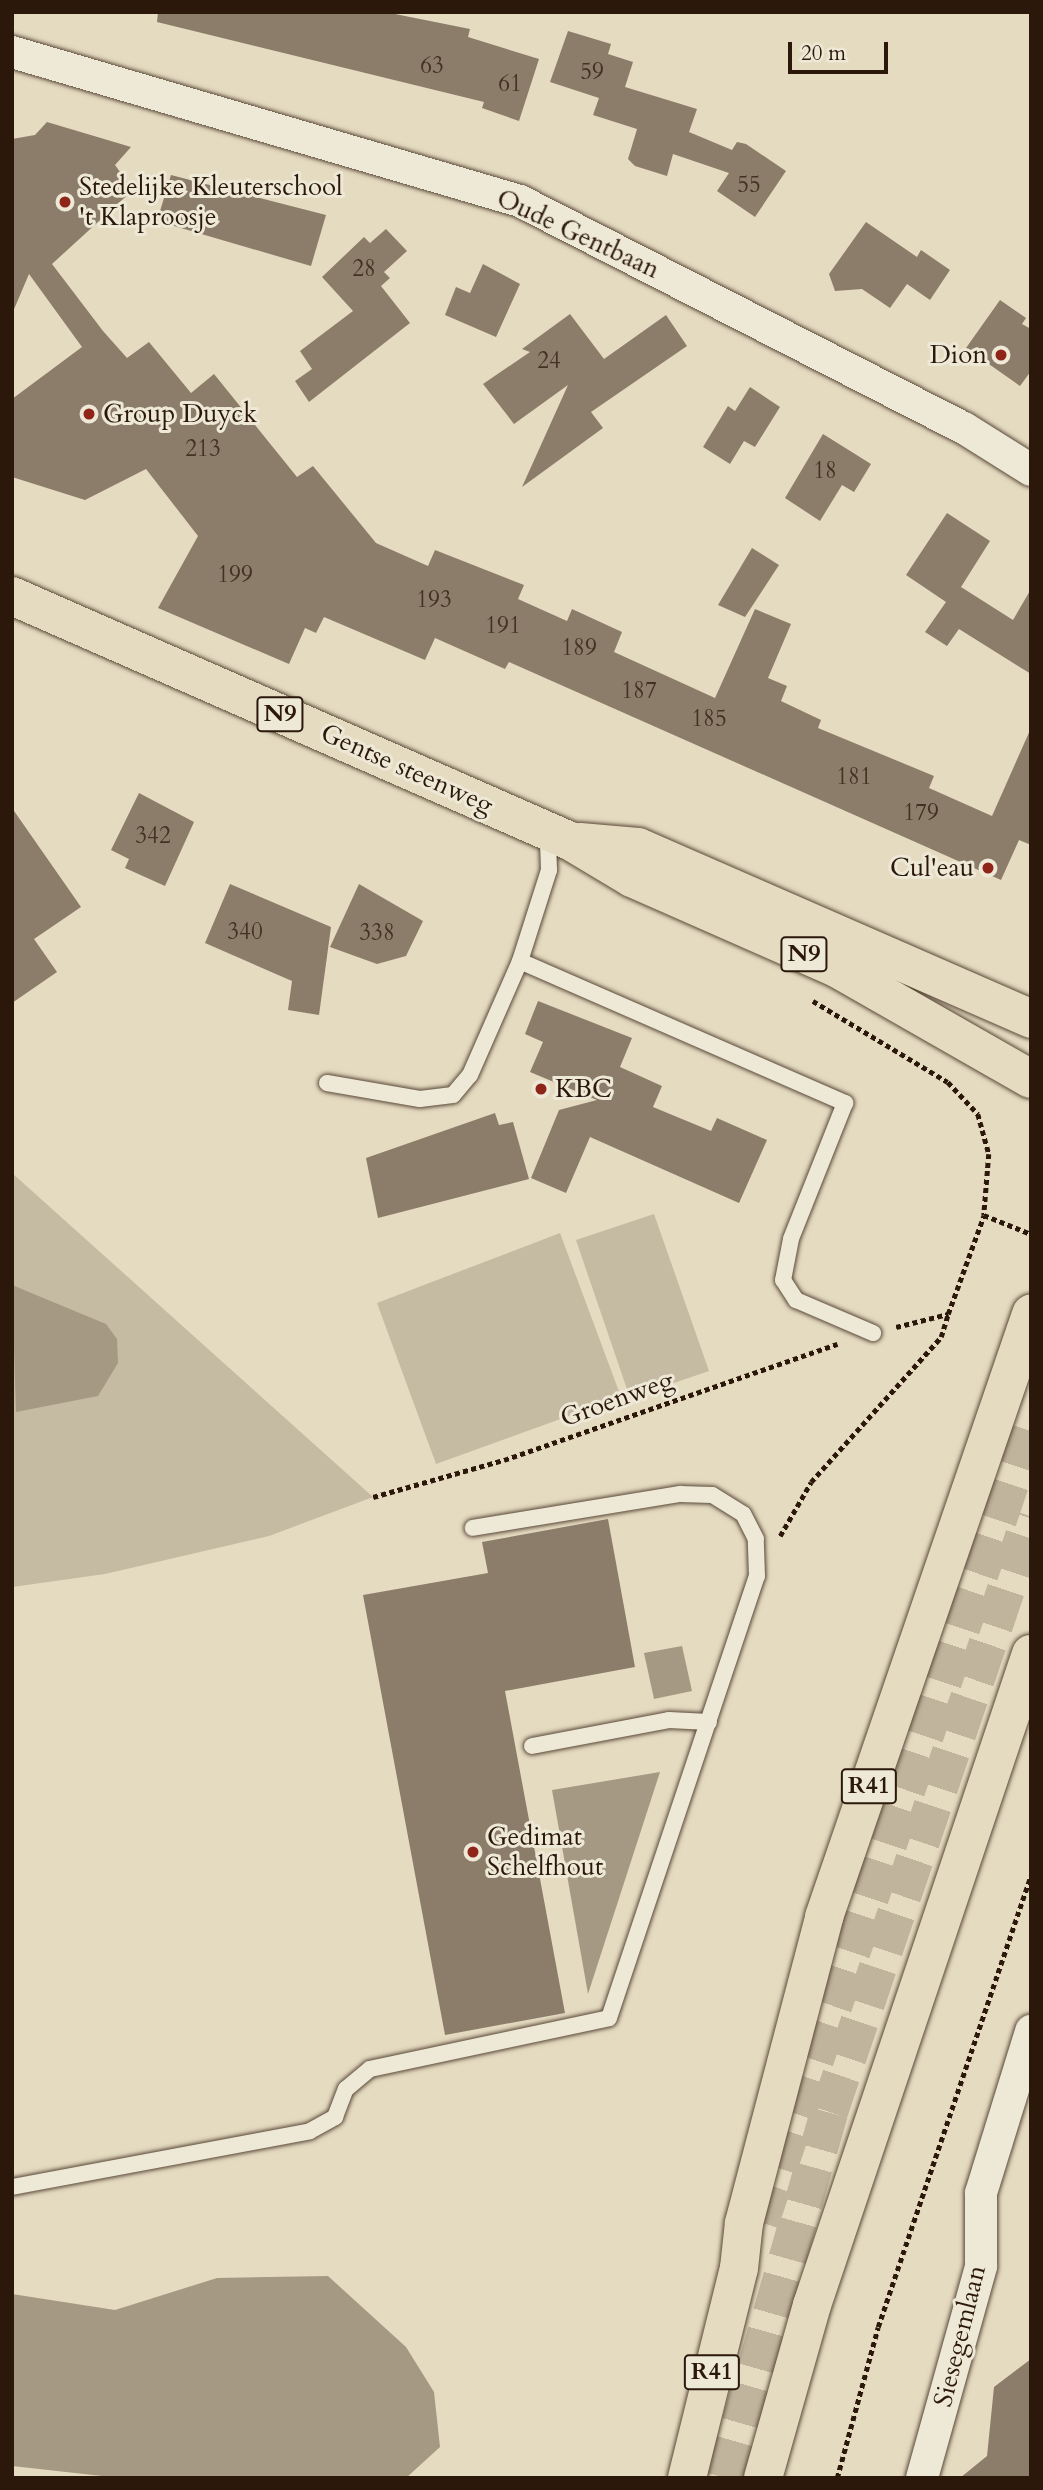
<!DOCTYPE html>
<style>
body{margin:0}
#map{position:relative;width:1043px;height:2490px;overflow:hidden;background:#e5dbc1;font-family:Cardo,serif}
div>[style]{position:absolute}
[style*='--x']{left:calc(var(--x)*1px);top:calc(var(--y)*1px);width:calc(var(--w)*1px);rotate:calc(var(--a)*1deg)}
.green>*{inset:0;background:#c5baa2}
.water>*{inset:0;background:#a69983}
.building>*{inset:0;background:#8c7d6a}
.highway-tunnel>*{height:38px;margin-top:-19px;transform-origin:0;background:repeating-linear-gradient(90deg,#c0b49d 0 38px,transparent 0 57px)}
.path>*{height:4.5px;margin-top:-2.25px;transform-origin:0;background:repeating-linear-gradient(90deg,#2b180b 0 5px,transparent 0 8.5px)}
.roads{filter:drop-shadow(0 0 2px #5a4938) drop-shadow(0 0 2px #5a4938)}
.lane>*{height:16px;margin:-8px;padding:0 8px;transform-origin:8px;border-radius:8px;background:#eee8d7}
.street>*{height:32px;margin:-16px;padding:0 16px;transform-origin:16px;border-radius:16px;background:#eee8d7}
.primary>*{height:38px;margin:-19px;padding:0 19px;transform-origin:19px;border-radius:19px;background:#e5dbc1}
.highway>*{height:38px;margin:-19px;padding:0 19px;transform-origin:19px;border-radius:19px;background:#e5dbc1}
.dots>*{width:19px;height:19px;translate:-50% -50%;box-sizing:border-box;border:4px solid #eee8d7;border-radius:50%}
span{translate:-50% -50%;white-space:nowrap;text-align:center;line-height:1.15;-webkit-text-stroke:6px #eee8d7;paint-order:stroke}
.number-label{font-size:23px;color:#433123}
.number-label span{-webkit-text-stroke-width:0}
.shield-label span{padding:2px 5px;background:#eee8d7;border:2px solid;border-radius:5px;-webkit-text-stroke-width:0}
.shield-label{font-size:24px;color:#2b180b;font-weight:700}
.poi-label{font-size:26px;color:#2b180b}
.left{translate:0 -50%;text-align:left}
.right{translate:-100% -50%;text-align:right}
.street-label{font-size:26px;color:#2b180b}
.frame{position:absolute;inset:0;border:14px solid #2b180b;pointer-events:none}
.scale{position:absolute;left:788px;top:42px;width:100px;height:32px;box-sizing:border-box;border:4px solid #2b180b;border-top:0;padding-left:9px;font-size:21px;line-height:24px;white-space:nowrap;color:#2b180b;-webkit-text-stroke:5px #eee8d7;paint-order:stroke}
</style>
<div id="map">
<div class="green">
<div style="clip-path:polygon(12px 1173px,373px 1497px,269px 1536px,105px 1574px,12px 1587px)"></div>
<div style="clip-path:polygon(654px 1214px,709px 1371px,630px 1398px,576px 1240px)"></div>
<div style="clip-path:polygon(560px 1233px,621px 1397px,436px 1464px,377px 1303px)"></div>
</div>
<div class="water">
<div style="clip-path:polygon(12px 1285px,106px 1324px,117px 1339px,118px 1363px,98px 1396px,16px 1412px)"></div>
<div style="clip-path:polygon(682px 1646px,692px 1691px,654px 1699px,644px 1653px)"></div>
<div style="clip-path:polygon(660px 1772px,588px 1994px,552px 1790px)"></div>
<div style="clip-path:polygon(328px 2276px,406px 2347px,434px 2392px,440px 2447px,406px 2478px,120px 2478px,12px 2466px,12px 2294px,115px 2310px,217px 2278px)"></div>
</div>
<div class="building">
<div style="clip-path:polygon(158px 12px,385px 12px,470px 29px,468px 37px,539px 59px,519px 121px,482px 108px,484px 102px,157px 22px)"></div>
<div style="clip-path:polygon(568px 31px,611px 44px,608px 54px,633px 62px,625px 87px,697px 109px,689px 132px,732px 150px,737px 142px,746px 144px,786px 171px,755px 217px,717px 191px,729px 173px,673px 154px,667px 176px,635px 166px,628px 159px,637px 129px,593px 115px,599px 98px,550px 82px)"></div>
<div style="clip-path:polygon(47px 122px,131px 147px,115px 165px,133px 190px,52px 264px,103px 331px,127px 358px,149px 342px,191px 393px,214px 374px,297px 477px,313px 466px,376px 543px,428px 566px,435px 550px,524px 585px,518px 599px,567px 621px,572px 609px,622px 632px,614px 652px,715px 698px,755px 609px,791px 624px,768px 678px,787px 686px,781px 701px,821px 720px,818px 728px,934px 776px,929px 788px,992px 816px,1031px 728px,1031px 845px,1019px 840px,1001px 880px,509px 662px,505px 669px,435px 638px,425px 660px,324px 617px,316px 633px,305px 628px,289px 664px,158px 608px,198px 536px,146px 469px,85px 500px,12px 477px,12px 399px,82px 347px,29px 274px,12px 314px,12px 139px,35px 135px)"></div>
<div style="clip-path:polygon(171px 175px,326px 215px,311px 266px,157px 221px)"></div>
<div style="clip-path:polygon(866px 222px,917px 257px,921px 250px,950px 270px,930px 300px,907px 284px,890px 308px,862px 289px,835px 291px,829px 274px)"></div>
<div style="clip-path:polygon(386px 229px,407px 251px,384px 272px,390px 278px,381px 286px,410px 323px,309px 402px,295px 381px,312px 369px,300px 351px,353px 311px,322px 277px,364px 237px,370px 243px)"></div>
<div style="clip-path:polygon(483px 264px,520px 284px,496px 337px,445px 315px,456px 287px,470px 293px)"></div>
<div style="clip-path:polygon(1000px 300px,1026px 318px,1022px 324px,1031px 329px,1031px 371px,1020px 386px,966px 348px)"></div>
<div style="clip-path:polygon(570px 314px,604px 359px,666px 315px,687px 346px,591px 412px,603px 428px,522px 487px,568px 385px,514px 424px,483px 384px,530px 352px,522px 349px)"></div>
<div style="clip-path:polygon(750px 387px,780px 407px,755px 447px,744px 441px,730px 464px,703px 447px,728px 406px,735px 411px)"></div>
<div style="clip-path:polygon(823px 434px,871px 464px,854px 492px,842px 485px,820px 521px,785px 498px)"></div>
<div style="clip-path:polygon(947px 513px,990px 541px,961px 587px,1013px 620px,1031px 589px,1031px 674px,959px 629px,947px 646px,925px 632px,946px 602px,906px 575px)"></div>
<div style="clip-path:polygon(752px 548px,779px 565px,745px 617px,718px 605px)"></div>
<div style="clip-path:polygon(139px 793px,194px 822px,165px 886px,125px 868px,129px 859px,111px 850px)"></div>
<div style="clip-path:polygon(12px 808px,81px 907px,34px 939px,57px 972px,12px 1003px)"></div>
<div style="clip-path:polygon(230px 884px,331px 927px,319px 1015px,288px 1010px,292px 981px,205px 943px)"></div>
<div style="clip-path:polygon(359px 884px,423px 921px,406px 956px,377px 964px,330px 947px)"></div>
<div style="clip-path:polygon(538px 1001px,632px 1038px,620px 1067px,662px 1086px,653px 1107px,711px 1131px,717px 1118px,767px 1140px,739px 1203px,590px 1137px,566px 1193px,531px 1178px,559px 1110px,597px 1100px,530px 1072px,543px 1042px,525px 1034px)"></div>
<div style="clip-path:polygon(495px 1113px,499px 1125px,513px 1122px,529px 1179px,378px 1218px,366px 1158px)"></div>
<div style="clip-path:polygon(608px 1519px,635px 1667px,505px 1691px,565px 2013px,445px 2035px,363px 1595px,488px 1573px,482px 1542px)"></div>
<div style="clip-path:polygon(1031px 2359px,1031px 2478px,960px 2478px,987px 2456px,994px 2387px)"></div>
</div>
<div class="highway-tunnel">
<div style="--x:760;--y:2222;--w:845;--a:-71.29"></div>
<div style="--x:725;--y:2478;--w:380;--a:-74.1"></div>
<div style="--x:829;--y:2112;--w:629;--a:-71.28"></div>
</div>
<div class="path">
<div style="--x:813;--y:1001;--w:157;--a:31"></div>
<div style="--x:948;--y:1082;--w:44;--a:46.8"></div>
<div style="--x:978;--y:1114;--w:41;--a:74.6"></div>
<div style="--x:989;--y:1154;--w:61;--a:94.7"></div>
<div style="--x:984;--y:1215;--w:51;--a:22"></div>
<div style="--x:896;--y:1327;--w:54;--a:-14"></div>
<div style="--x:948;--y:1314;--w:105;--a:-70"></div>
<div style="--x:373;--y:1497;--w:136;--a:-15.8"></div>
<div style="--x:504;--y:1460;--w:353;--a:-19.2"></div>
<div style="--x:780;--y:1536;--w:62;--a:-60.1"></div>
<div style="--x:811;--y:1482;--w:195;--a:-48.1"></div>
<div style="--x:941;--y:1337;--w:24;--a:-73"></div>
<div style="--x:837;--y:2478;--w:156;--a:-74.8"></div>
<div style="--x:878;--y:2327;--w:476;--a:-71.3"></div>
</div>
<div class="roads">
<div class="lane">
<div style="--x:520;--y:961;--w:355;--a:23.6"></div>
<div style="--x:845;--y:1103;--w:146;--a:111.7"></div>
<div style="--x:791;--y:1239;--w:42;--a:101"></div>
<div style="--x:783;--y:1280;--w:24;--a:57"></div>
<div style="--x:796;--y:1300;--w:84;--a:23.2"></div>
<div style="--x:327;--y:1083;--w:94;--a:9.8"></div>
<div style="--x:420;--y:1099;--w:33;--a:-7"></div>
<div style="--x:453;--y:1095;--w:26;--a:-50"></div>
<div style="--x:470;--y:1075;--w:124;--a:-66.3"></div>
<div style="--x:520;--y:961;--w:96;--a:-72.3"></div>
<div style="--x:549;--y:870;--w:38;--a:-92"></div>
<div style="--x:532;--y:1746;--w:139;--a:-10.7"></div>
<div style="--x:669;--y:1720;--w:40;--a:2.9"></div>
<div style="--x:12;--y:2187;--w:303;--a:-10.6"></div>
<div style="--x:310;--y:2131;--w:29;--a:-29"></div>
<div style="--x:335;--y:2117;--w:30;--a:-69"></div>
<div style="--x:346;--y:2089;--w:31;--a:-40"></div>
<div style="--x:370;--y:2069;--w:244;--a:-12"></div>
<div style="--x:609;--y:2018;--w:466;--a:-71.5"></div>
<div style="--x:757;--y:1576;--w:37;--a:-92"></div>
<div style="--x:756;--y:1539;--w:28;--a:-117"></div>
<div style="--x:743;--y:1514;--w:36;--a:-148"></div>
<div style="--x:712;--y:1495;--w:32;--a:-178"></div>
<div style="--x:680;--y:1494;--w:210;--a:170.7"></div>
</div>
<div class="street">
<div style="--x:12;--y:52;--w:529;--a:16.35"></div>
<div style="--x:520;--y:201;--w:499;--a:27.1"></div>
<div style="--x:964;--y:428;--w:79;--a:32.1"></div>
<div style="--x:922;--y:2478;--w:220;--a:-74.4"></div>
<div style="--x:981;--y:2266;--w:73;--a:-90"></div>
<div style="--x:981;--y:2193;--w:170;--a:-72.8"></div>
</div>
<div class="primary">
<div style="--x:12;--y:596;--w:609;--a:23.7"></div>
<div style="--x:570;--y:841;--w:72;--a:30.8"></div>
<div style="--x:632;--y:878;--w:225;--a:23.8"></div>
<div style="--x:838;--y:969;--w:222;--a:29.7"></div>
<div style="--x:580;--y:842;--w:58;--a:4.9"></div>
<div style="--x:638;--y:847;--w:429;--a:23.6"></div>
</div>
<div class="highway">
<div style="--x:687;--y:2478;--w:216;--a:-76.1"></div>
<div style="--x:739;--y:2268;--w:45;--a:-83.7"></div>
<div style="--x:744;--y:2223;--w:316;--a:-75.3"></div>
<div style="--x:824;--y:1917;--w:638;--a:-71.05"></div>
<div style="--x:763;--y:2478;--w:180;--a:-74.2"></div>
<div style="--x:812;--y:2305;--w:687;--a:-71.41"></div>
</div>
</div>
<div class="dots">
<div style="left:65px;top:202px;background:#8f2418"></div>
<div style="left:1001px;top:355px;background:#8f2418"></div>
<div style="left:89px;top:414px;background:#8f2418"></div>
<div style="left:988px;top:868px;background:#8f2418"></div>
<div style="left:541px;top:1089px;background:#8f2418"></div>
<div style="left:473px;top:1852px;background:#8f2418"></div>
</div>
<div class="number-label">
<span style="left:432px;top:66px">63</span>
<span style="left:592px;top:72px">59</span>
<span style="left:510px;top:84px">61</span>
<span style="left:749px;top:185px">55</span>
<span style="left:364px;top:269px">28</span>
<span style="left:549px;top:361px">24</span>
<span style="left:203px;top:449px">213</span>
<span style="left:825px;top:471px">18</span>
<span style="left:235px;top:575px">199</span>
<span style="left:434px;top:600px">193</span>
<span style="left:503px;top:626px">191</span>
<span style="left:579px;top:648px">189</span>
<span style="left:639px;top:691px">187</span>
<span style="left:709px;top:719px">185</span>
<span style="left:854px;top:777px">181</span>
<span style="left:921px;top:813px">179</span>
<span style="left:153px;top:836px">342</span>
<span style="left:245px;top:932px">340</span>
<span style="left:377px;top:933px">338</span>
</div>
<div class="shield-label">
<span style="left:280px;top:714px">N9</span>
<span style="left:804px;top:954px">N9</span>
<span style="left:869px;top:1786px">R41</span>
<span style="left:712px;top:2372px">R41</span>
</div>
<div class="poi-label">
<span class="left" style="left:79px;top:202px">Stedelijke Kleuterschool<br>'t Klaproosje</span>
<span class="right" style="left:987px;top:355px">Dion</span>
<span class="left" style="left:103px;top:414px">Group Duyck</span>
<span class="right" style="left:974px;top:868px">Cul'eau</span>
<span class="left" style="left:555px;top:1089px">KBC</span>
<span class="left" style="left:487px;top:1852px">Gedimat<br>Schelfhout</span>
</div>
<div class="street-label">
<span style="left:578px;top:234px;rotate:25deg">Oude Gentbaan</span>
<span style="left:407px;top:769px;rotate:24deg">Gentse steenweg</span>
<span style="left:617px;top:1399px;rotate:-20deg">Groenweg</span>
<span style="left:960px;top:2336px;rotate:-76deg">Siesegemlaan</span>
</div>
<div class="frame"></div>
<div class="scale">20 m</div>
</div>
